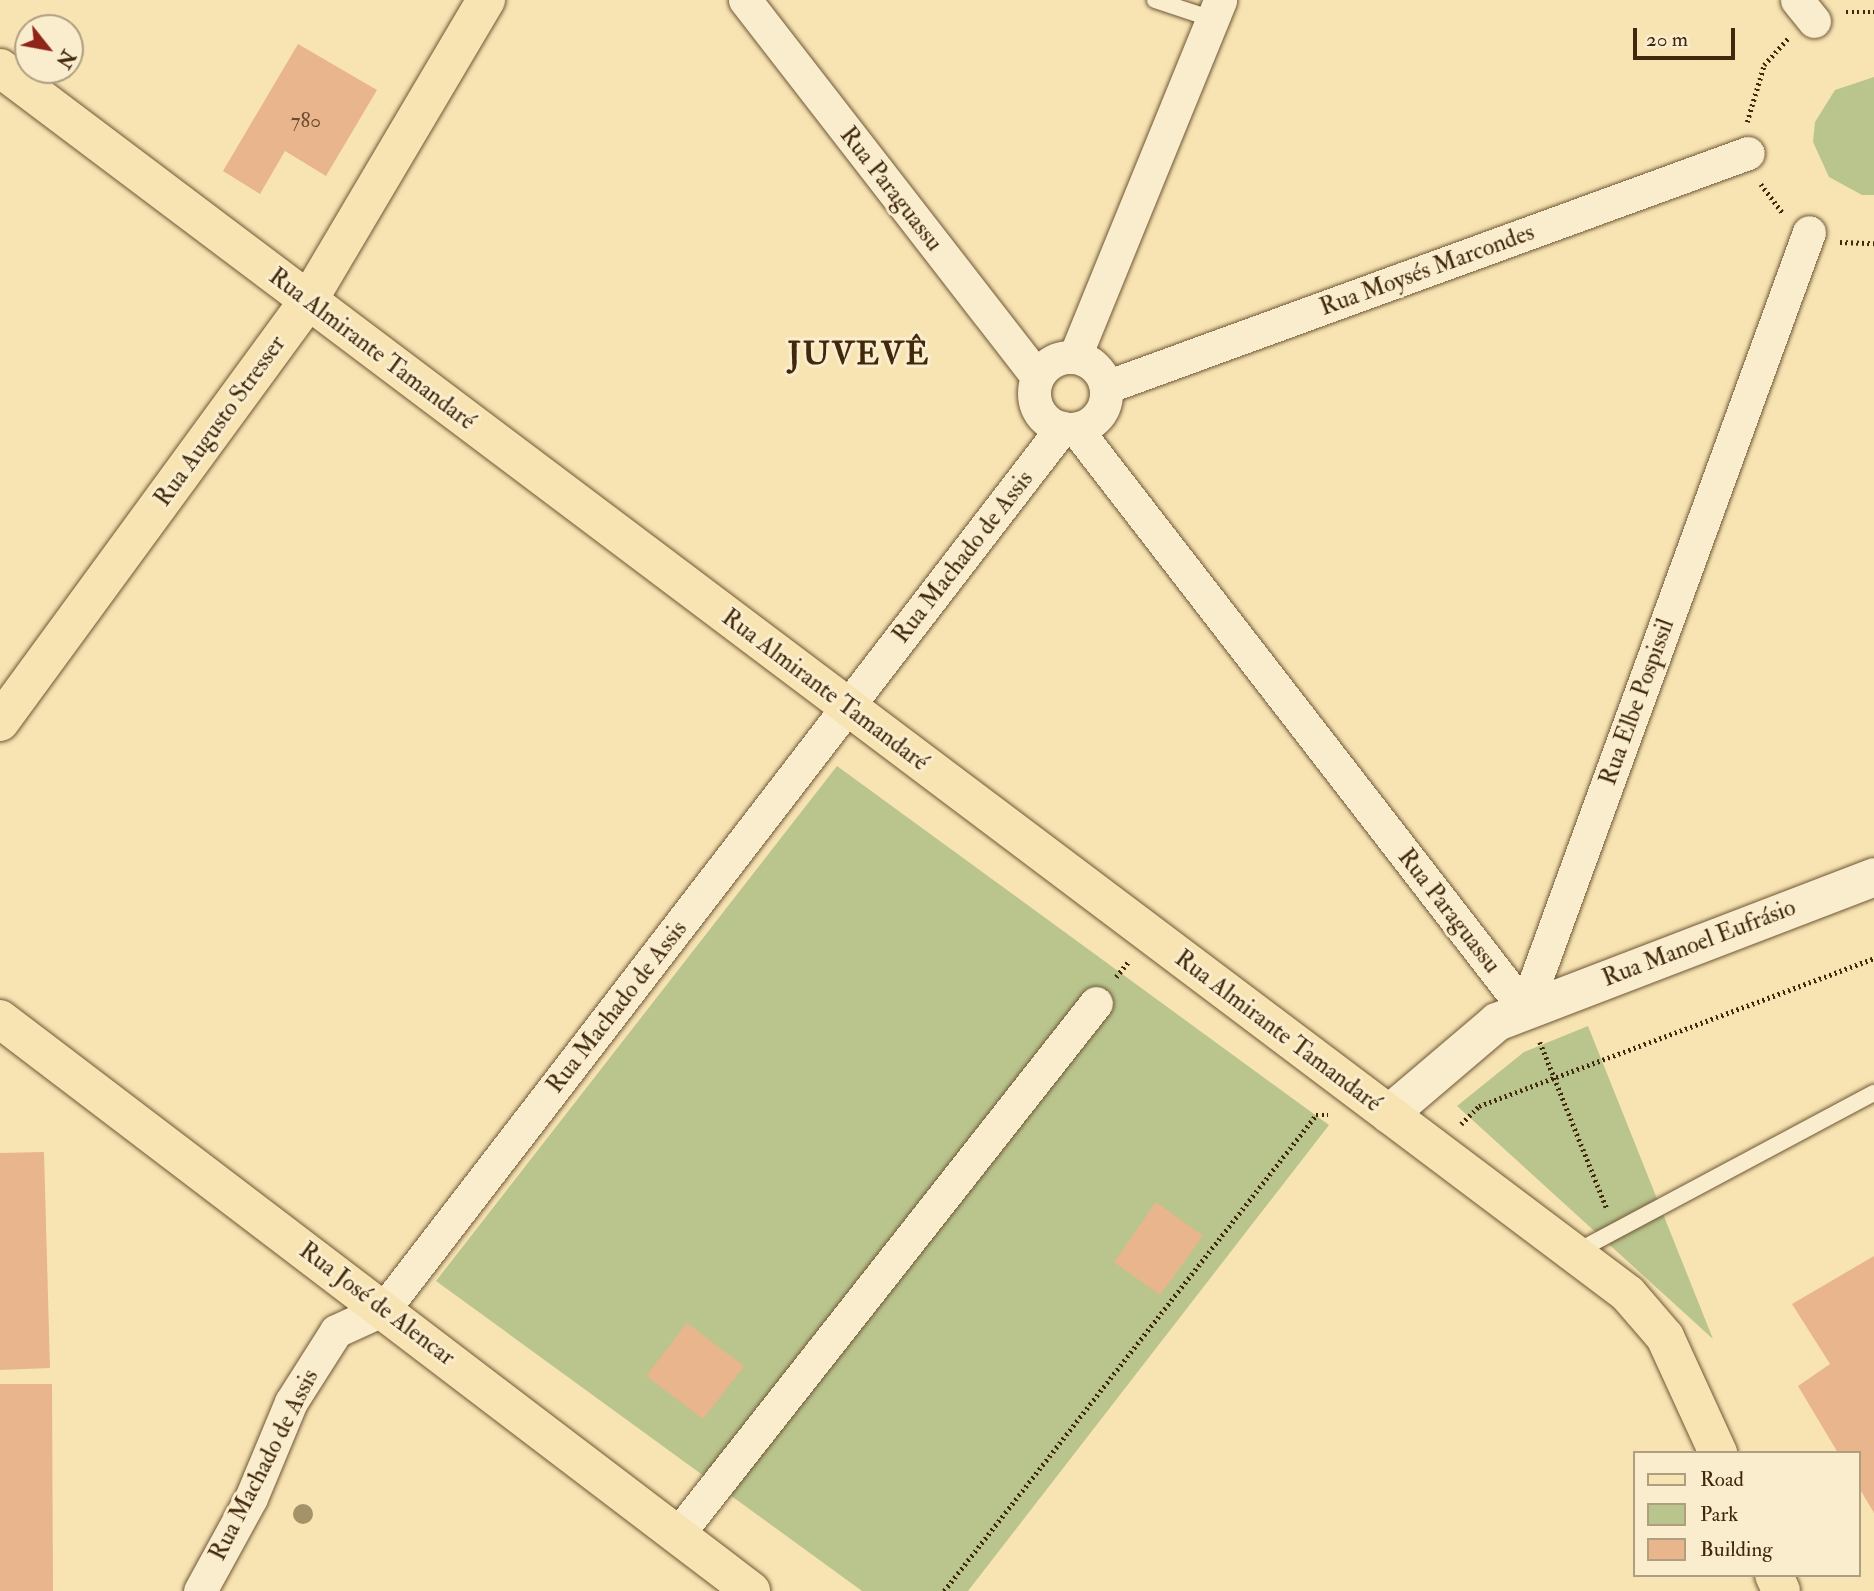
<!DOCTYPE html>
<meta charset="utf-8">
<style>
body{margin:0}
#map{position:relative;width:1874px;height:1591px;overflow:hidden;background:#f8e4b3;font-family:"IM FELL Double Pica",serif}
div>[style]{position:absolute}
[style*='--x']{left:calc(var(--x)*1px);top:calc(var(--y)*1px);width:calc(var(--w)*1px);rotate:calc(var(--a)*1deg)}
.green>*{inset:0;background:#bac58e}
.building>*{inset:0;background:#e8b58c}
.path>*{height:4.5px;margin-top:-2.25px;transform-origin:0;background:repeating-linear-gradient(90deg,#41280d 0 2px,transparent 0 5.5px)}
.roads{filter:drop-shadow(0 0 2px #6f5736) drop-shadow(0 0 2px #6f5736)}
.lane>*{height:16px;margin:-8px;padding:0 8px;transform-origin:8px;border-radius:8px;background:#faedce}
.street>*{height:33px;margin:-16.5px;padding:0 16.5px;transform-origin:16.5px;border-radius:16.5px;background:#faedce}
.street>.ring{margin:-16.5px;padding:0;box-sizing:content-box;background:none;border:33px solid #faedce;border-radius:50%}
.secondary>*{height:38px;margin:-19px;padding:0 19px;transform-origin:19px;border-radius:19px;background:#faedce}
.primary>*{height:38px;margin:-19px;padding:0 19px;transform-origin:19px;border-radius:19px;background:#f8e4b3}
.trees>*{width:20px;height:20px;margin:-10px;border-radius:50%;background:#a49269}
span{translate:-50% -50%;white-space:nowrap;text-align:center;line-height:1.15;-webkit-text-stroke:6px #faedce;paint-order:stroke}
.number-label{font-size:21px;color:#6b4b2d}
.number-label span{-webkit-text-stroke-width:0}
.street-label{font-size:24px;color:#41280d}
.district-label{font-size:32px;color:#41280d;font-weight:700;letter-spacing:2px}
.legend{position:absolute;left:1633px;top:1451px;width:228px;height:126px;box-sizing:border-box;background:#faedce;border:2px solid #b09e81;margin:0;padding:9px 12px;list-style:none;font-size:21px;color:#41280d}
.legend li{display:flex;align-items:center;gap:14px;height:35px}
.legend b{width:35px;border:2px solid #b09e81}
.north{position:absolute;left:14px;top:14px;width:70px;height:70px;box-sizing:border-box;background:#faedce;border:2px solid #b09e81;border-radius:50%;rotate:121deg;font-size:19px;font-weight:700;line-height:28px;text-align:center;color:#41280d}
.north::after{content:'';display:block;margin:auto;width:24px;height:32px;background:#8f2418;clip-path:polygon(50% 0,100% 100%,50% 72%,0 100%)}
.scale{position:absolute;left:1633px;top:28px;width:102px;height:32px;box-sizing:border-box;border:4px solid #41280d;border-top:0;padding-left:9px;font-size:21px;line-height:24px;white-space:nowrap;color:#41280d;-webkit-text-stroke:5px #faedce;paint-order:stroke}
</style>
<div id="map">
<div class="green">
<div style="clip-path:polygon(1874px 77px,1874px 195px,1862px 195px,1829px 177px,1813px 142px,1815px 122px,1835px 90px)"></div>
<div style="clip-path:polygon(837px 766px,1329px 1125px,968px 1591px,862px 1591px,436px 1281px)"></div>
<div style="clip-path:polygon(1588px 1026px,1713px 1339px,1457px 1106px,1524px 1052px)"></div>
</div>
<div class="building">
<div style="clip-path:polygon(298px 44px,377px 90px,326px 176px,285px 151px,260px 194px,223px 171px)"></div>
<div style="clip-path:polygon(44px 1152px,50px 1368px,0 1370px,0 1153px)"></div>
<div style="clip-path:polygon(1156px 1202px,1203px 1236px,1160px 1295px,1114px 1262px)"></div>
<div style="clip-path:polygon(1874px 1256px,1874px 1513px,1858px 1486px,1858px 1453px,1838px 1453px,1798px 1386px,1830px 1364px,1792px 1304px)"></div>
<div style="clip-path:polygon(687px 1323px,744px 1366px,703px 1419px,646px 1376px)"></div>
<div style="clip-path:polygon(0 1384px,52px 1384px,53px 1591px,0 1591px)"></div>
</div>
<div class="path">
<div style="--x:1846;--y:12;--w:28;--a:0"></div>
<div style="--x:1747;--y:122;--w:59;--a:-73.4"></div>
<div style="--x:1764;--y:65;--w:36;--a:-48"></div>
<div style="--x:1761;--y:184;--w:36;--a:53"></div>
<div style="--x:1840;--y:242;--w:34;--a:2"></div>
<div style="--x:1116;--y:977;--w:19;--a:-51"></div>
<div style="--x:1540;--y:1042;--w:180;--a:68.1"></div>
<div style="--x:1461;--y:1124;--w:25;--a:-45"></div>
<div style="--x:1479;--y:1106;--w:422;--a:-20.5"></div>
<div style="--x:944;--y:1591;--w:604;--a:-51.99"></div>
<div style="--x:1316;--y:1115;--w:12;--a:0"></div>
</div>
<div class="roads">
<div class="lane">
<div style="--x:1155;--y:0;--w:60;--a:18.4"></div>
<div style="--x:1574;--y:1253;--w:340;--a:-28.1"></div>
</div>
<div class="street">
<div style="--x:745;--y:0;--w:477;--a:52.2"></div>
<div style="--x:1797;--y:0;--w:27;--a:51"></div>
<div style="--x:1075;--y:356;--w:384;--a:-67.8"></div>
<div class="ring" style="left:1034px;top:357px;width:39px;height:39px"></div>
<div style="--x:1106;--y:387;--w:683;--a:-20.03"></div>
<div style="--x:1076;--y:429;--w:733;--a:52.26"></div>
<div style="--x:1525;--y:1009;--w:827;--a:-69.92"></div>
<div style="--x:677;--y:1535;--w:677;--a:-51.78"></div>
<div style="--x:200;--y:1591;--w:106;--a:-61.3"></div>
<div style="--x:251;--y:1498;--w:104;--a:-67.4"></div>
<div style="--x:291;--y:1402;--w:84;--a:-57.6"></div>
<div style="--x:336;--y:1331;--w:53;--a:-24.6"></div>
<div style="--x:384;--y:1309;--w:1112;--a:-52.42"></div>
</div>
<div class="secondary">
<div style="--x:1389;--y:1114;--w:142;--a:-40.4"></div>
<div style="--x:1497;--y:1022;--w:404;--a:-21"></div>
</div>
<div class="primary">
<div style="--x:0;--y:68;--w:2038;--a:36.98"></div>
<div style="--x:1628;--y:1294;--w:57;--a:49.3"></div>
<div style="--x:1665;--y:1337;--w:128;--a:65.4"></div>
<div style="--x:0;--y:722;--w:522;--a:-53.81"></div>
<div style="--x:308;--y:301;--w:350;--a:-59.4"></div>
<div style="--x:0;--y:1019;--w:944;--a:37.29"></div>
<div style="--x:1774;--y:1575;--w:17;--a:66"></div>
</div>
</div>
<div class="trees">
<div style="left:303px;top:1514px"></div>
</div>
<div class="number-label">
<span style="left:306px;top:121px">780</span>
</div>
<div class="street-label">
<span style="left:891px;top:189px;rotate:52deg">Rua Paraguassu</span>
<span style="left:1427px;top:270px;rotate:-20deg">Rua Moysés Marcondes</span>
<span style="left:372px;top:349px;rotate:37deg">Rua Almirante Tamandaré</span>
<span style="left:220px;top:421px;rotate:-54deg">Rua Augusto Stresser</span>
<span style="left:963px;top:557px;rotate:-52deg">Rua Machado de Assis</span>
<span style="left:825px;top:690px;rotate:37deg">Rua Almirante Tamandaré</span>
<span style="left:1637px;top:702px;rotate:-70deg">Rua Elbe Pospissil</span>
<span style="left:1449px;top:911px;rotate:52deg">Rua Paraguassu</span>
<span style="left:1699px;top:943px;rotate:-21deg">Rua Manoel Eufrásio</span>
<span style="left:617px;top:1007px;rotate:-52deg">Rua Machado de Assis</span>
<span style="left:1278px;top:1031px;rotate:37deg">Rua Almirante Tamandaré</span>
<span style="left:377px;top:1304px;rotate:37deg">Rua José de Alencar</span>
<span style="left:264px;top:1465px;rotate:-63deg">Rua Machado de Assis</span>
</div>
<div class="district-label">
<span style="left:859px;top:354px">JUVEVÊ</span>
</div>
<ul class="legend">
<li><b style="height:9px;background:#f8e4b3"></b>Road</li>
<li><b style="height:19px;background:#bac58e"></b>Park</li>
<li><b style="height:19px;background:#e8b58c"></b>Building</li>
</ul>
<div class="north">N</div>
<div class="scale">20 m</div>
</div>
